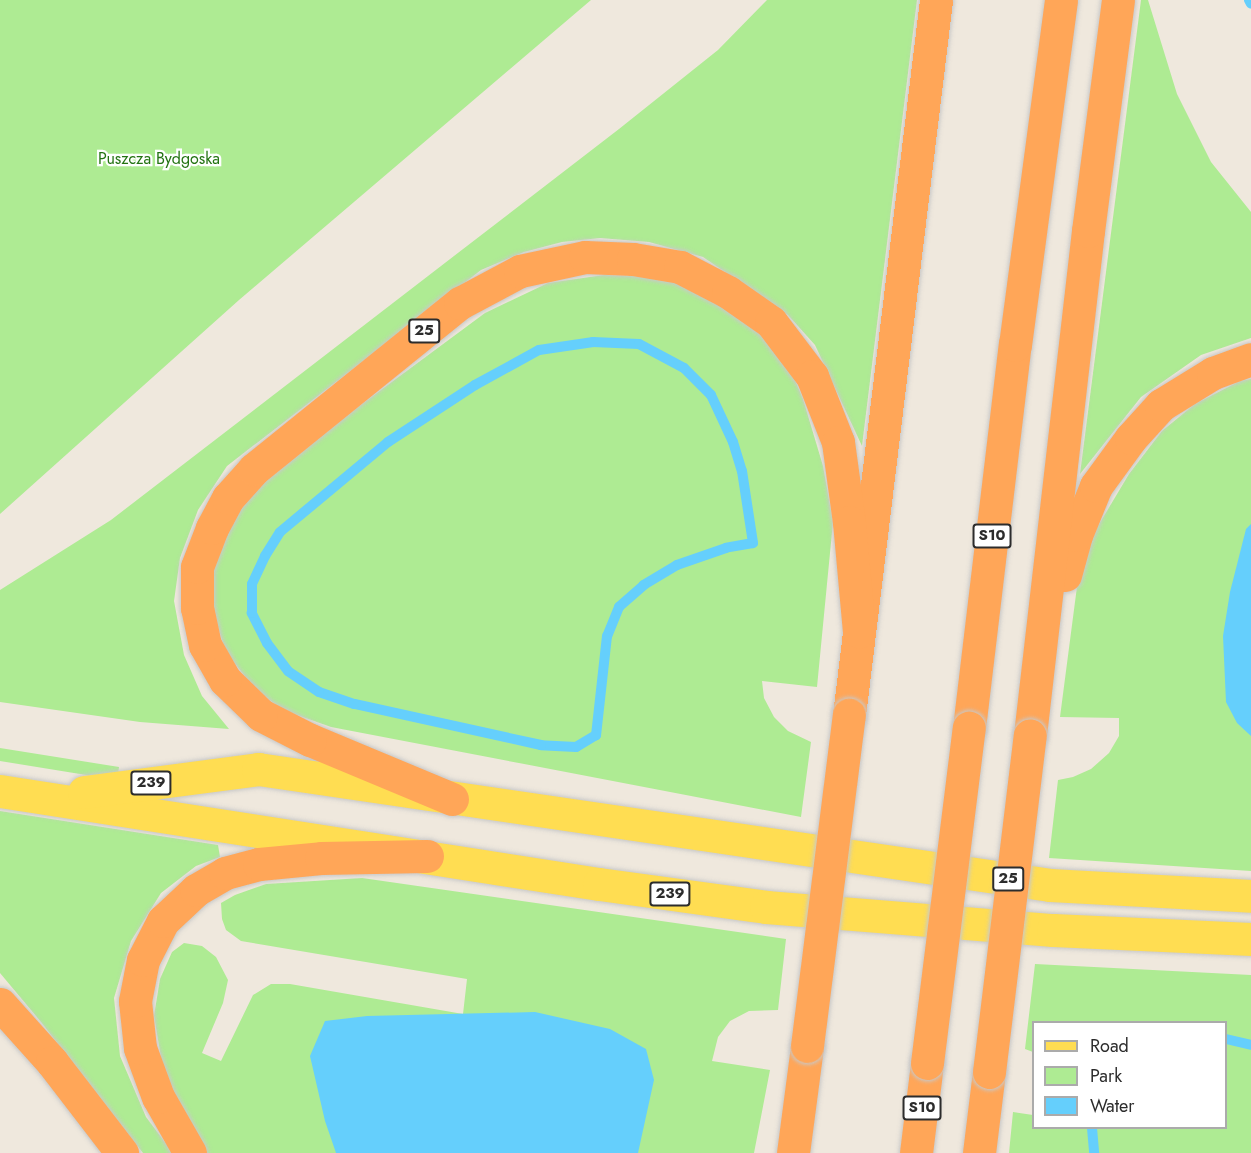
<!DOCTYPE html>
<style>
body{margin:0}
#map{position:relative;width:1251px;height:1153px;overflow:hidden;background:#efe8dd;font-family:Jost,sans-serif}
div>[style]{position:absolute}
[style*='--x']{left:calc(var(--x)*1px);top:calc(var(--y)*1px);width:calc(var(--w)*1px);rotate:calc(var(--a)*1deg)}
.green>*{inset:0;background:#aeeb93}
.water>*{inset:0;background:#65cffc}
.stream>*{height:10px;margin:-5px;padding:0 5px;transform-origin:5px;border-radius:5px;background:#65cffc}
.roads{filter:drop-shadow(0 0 2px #c8c8c8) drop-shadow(0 0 2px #c8c8c8)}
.primary>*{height:33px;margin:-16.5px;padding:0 16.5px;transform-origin:16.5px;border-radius:16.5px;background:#ffdd52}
.highway>*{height:33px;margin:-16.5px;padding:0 16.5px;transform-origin:16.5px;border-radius:16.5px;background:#ffa658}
.bridges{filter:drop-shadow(0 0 2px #c8c8c8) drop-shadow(0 0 2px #c8c8c8)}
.highway-bridge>*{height:33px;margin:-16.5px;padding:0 16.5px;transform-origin:16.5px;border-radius:16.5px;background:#ffa658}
span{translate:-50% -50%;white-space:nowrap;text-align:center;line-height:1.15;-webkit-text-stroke:4.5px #fff;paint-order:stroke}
.shield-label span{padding:2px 4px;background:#fff;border:2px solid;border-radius:4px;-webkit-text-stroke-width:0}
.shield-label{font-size:15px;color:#2c2c2c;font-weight:700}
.park-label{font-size:16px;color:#237312}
.legend{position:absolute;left:1032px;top:1021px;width:195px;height:108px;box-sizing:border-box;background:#fff;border:2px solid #ababab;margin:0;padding:8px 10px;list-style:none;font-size:18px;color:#2c2c2c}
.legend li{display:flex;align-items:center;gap:12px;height:30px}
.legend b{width:30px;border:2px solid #ababab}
</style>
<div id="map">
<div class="green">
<div style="clip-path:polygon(0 0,591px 0,239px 300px,0 514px)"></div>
<div style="clip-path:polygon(767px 0,917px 0,862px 446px,815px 345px,788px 315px,703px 257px,649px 242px,600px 238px,562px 242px,524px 252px,481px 270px,227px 466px,198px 510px,180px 558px,174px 601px,184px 655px,202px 696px,229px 729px,140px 722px,0 702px,0 590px,111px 520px,619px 129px,718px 50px)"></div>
<div style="clip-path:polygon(1141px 0,1148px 0,1177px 94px,1211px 162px,1251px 212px,1251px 338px,1201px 355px,1141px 397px,1080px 474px)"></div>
<div style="clip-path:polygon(604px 275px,656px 277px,698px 290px,752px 322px,786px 359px,803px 399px,823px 466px,833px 522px,817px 687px,762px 681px,764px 698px,774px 717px,788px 731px,811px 742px,801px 817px,331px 727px,283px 710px,255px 689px,226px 652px,212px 608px,212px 564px,229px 527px,257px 487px,304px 447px,485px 313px,548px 283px)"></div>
<div style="clip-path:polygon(1251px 379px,1251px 871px,1049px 858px,1058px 780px,1073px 777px,1091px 769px,1109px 753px,1119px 736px,1119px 718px,1060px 717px,1078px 579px,1092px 536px,1129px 474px,1162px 431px,1195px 404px,1240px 381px)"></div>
<div style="clip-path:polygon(0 748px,119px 767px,117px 780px,0 761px)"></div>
<div style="clip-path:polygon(0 811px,218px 845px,220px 857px,196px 866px,161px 893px,131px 941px,114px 998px,120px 1056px,146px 1117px,173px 1153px,143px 1153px,41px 1022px,0 973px)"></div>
<div style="clip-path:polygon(362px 878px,786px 939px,778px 1010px,749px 1011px,730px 1021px,718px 1037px,712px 1061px,770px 1070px,754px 1153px,207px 1153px,187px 1127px,163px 1069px,154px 1016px,160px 979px,172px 952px,184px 943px,202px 946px,216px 957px,228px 980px,223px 1003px,202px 1053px,221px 1061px,253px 995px,271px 984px,290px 984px,463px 1014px,467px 979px,241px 941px,226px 930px,222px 919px,221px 903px,235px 895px,266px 884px)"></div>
<div style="clip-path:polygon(1035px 964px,1251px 975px,1251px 1153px,1009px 1153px,1013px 1112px,1033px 1115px,1034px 1128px,1226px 1128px,1226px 1022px,1034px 1022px,1033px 1052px,1025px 1049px)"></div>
</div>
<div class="water">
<div style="clip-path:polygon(1251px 524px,1251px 736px,1237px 723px,1226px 702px,1223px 636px,1230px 592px,1246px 529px)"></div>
<div style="clip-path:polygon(535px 1012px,610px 1029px,646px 1049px,654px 1080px,638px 1153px,336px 1153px,325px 1121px,310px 1056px,325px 1021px,367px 1016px)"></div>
</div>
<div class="stream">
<div style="--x:1249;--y:0;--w:4;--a:63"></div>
<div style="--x:593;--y:342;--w:46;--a:2.5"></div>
<div style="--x:639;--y:344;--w:51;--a:28.1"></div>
<div style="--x:684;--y:368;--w:38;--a:45"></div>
<div style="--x:711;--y:395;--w:52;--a:64.9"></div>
<div style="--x:733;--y:442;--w:30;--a:73"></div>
<div style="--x:742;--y:471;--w:73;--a:81.3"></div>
<div style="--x:753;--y:543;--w:27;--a:170"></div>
<div style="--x:726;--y:548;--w:52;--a:160.9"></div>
<div style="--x:677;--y:565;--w:39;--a:149"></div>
<div style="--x:644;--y:585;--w:33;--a:139"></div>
<div style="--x:619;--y:607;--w:31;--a:112"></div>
<div style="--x:607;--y:636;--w:100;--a:96.3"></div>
<div style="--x:596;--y:735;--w:23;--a:149"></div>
<div style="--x:576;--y:747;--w:35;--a:-177"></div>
<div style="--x:541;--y:745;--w:191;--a:-167.6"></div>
<div style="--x:354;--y:704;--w:37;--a:-161"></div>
<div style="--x:319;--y:692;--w:37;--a:-146"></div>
<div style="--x:288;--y:671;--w:35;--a:-127"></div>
<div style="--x:267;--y:643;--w:34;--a:-117"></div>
<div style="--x:252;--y:613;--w:29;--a:-90"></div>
<div style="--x:252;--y:584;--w:31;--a:-65"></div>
<div style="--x:265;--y:556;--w:28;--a:-58"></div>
<div style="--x:280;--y:532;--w:141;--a:-39.8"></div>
<div style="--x:388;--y:442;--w:104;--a:-33.2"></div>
<div style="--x:475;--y:385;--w:73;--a:-28.7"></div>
<div style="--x:539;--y:350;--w:55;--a:-8.4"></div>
<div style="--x:1226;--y:1039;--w:26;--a:13"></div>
<div style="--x:1092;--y:1128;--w:25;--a:85"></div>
</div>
<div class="roads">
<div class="primary">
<div style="--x:0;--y:791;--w:606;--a:8.83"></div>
<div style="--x:599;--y:884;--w:169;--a:7.8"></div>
<div style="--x:766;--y:907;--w:288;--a:4.6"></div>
<div style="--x:1053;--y:930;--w:198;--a:2.6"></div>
<div style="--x:84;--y:792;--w:176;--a:-7.5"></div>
<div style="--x:258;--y:769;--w:800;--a:8.33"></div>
<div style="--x:1050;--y:885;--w:201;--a:3.1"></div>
</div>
<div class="highway">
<div style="--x:1065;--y:575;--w:41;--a:-74.6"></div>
<div style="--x:1076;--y:535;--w:53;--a:-67.8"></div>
<div style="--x:1096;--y:486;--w:59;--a:-53.9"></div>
<div style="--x:1131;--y:438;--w:45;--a:-47.7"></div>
<div style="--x:1161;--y:405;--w:61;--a:-31.6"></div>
<div style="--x:1213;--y:373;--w:40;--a:-20.2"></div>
<div style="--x:849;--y:715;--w:720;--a:-83.06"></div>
<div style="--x:969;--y:728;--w:386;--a:-83.2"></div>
<div style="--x:1015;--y:345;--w:348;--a:-82.4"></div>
<div style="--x:1030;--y:735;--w:507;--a:-83.44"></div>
<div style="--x:1088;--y:231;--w:233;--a:-82.6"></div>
<div style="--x:452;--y:799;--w:154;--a:-157.4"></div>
<div style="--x:310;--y:740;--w:55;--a:-153"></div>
<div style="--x:261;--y:715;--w:50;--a:-135.8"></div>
<div style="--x:225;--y:680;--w:40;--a:-119.7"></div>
<div style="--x:205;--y:645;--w:38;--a:-102"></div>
<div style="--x:197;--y:608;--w:41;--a:-90"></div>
<div style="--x:197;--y:567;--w:42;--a:-69"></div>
<div style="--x:212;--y:528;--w:34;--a:-62"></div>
<div style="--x:228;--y:498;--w:39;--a:-48"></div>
<div style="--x:254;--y:469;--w:265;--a:-38.9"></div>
<div style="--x:460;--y:303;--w:68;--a:-28.1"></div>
<div style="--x:520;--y:271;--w:66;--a:-12.2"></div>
<div style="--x:585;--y:257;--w:48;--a:2.4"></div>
<div style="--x:633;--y:259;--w:48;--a:9.7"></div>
<div style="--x:680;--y:267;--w:54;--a:27.5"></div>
<div style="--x:728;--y:292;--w:52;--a:34.9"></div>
<div style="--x:771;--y:322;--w:68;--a:52.8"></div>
<div style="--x:812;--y:376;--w:71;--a:68.5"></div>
<div style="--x:838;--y:442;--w:81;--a:82.2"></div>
<div style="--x:849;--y:522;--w:110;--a:84.8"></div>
<div style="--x:0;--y:1004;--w:78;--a:48.1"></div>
<div style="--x:52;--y:1062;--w:115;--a:52.4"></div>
<div style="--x:190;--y:1153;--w:64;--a:-119.7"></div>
<div style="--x:158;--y:1097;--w:52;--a:-110.2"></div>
<div style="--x:140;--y:1048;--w:47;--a:-96.1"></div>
<div style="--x:135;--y:1001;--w:42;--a:-79"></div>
<div style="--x:143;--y:960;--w:44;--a:-62.9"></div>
<div style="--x:163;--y:921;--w:45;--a:-43.2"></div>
<div style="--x:196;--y:890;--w:34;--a:-30"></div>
<div style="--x:225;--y:873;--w:35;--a:-15"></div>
<div style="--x:259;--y:864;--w:62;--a:-5.5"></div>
<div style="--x:321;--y:858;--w:106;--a:-1.1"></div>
<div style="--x:793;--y:1153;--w:108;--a:-82.5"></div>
<div style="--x:916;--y:1153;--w:91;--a:-83"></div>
<div style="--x:979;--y:1153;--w:82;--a:-83"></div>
</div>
</div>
<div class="bridges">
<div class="highway-bridge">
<div style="--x:807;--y:1046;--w:334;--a:-82.8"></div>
<div style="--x:927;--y:1063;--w:338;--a:-82.9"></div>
<div style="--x:989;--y:1072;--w:339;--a:-83.1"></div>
</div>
</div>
<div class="shield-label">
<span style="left:424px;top:331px">25</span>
<span style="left:992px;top:536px">S10</span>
<span style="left:151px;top:783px">239</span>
<span style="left:1008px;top:879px">25</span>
<span style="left:670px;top:894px">239</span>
<span style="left:922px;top:1108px">S10</span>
</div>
<div class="park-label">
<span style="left:159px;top:159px">Puszcza Bydgoska</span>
</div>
<ul class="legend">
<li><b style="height:8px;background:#ffdd52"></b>Road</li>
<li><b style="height:16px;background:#aeeb93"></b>Park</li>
<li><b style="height:16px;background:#65cffc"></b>Water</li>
</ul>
</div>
